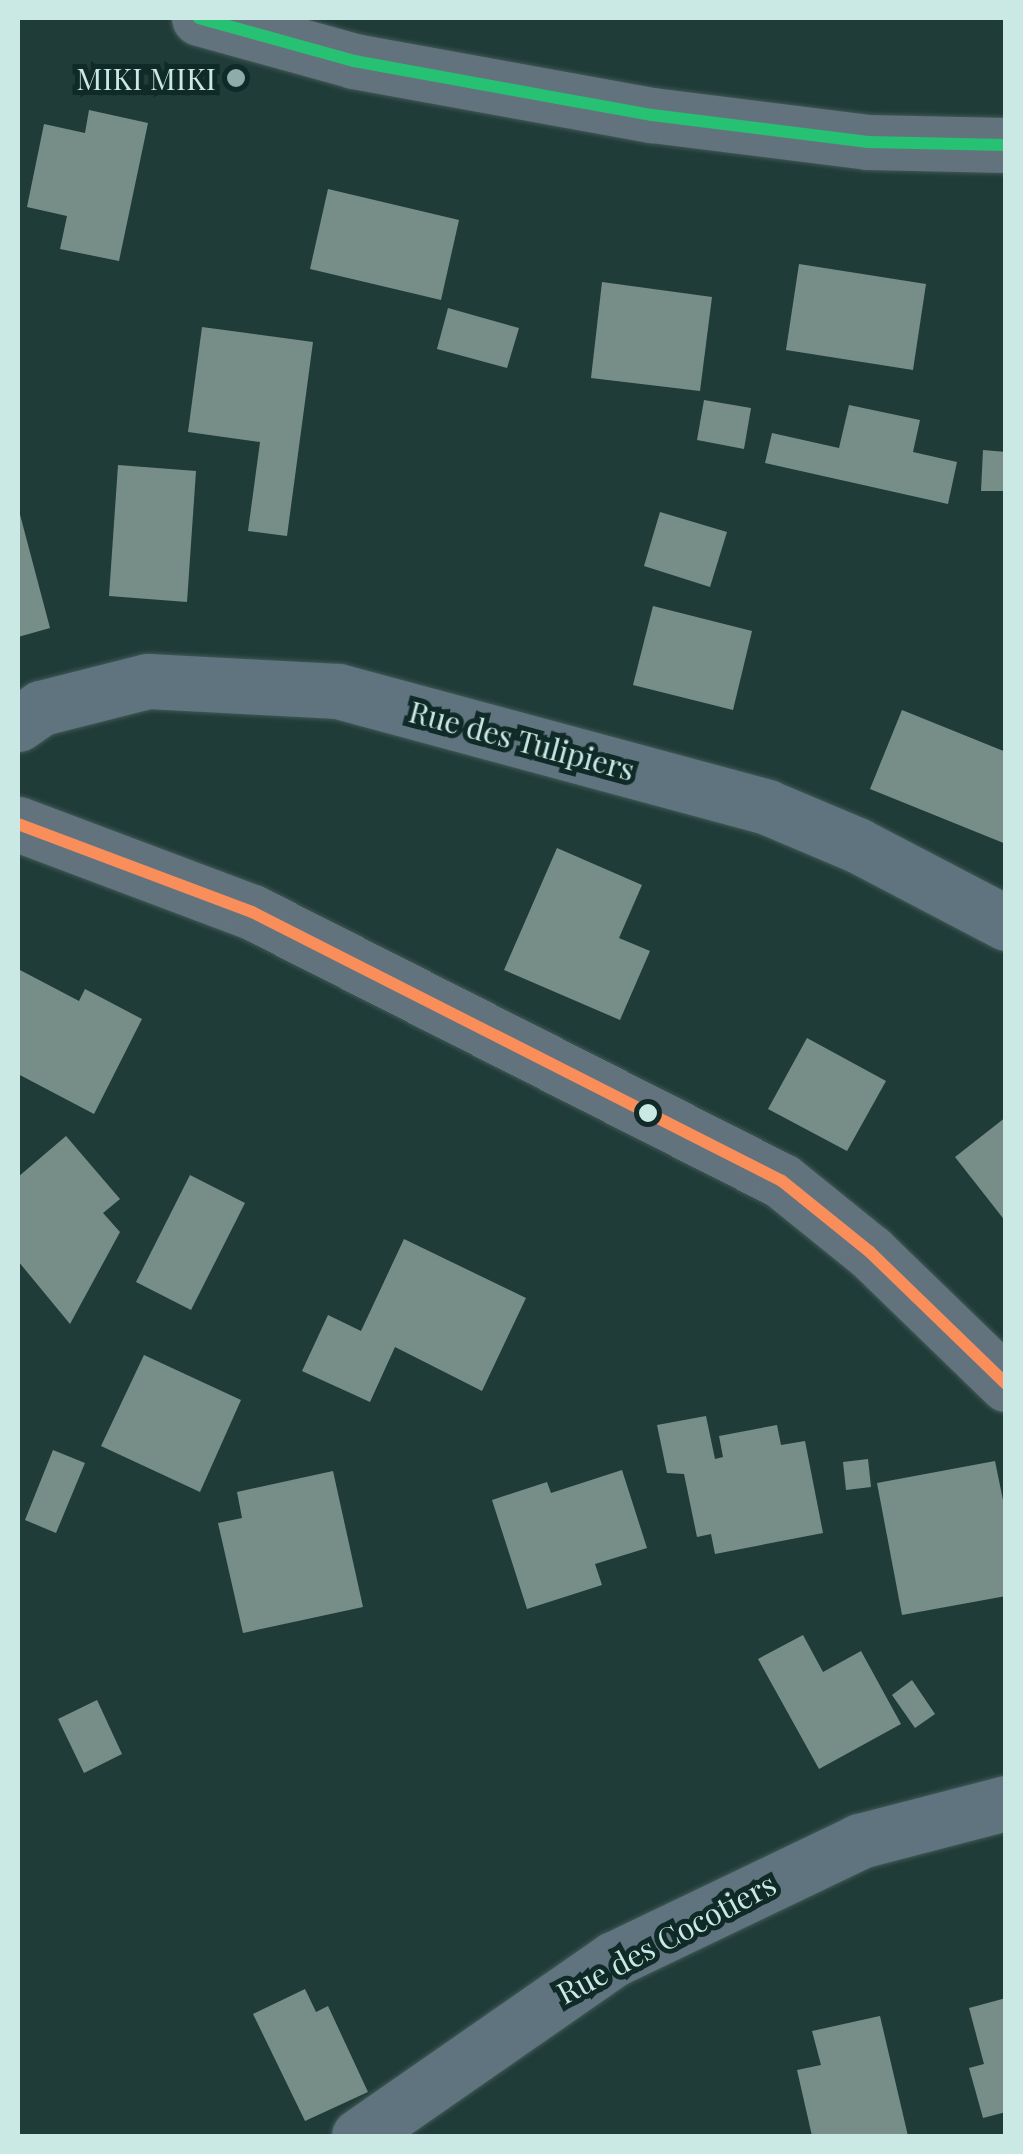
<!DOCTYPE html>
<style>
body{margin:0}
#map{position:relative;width:1023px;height:2154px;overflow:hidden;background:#203c39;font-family:"Playfair Display",serif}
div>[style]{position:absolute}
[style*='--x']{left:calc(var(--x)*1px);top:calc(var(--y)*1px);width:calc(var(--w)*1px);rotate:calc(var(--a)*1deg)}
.building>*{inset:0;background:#778e88}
.roads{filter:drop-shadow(0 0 2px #415956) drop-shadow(0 0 2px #415956)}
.street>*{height:55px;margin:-27.5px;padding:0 27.5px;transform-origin:27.5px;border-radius:27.5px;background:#63737e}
.secondary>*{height:55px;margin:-27.5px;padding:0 27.5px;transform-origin:27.5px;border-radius:27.5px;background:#60747f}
.bus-1>*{height:12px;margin:-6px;padding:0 6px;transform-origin:6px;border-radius:6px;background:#26c172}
.bus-2>*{height:12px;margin:-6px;padding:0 6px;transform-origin:6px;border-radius:6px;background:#fa8e5a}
.dots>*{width:28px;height:28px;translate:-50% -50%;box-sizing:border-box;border:5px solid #0f2a27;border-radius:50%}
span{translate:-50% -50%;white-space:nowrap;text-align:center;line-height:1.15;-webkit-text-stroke:10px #0f2a27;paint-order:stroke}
.poi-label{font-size:30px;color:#cae9e5}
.right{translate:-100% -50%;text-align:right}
.street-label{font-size:30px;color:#cae9e5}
.frame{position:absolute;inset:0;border:20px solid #cae9e5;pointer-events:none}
</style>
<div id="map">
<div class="building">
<div style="clip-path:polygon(89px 110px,148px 123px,119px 261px,60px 249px,67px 216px,27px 207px,44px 124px,85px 133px)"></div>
<div style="clip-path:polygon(328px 189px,459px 220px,441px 300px,310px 269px)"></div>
<div style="clip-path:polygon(799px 264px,926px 284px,913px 370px,786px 350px)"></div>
<div style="clip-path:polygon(602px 282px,712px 297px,700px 391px,591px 378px)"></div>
<div style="clip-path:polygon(448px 308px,519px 328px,507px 368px,437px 349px)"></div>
<div style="clip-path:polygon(202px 327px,313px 342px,287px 536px,248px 531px,260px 442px,188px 432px)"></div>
<div style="clip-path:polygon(704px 400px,751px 408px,744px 449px,697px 440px)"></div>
<div style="clip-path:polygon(849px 405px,920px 420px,913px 452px,957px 462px,948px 504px,765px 463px,772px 433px,839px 448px)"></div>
<div style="clip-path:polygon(983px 450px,1006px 452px,1006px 491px,981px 491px)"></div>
<div style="clip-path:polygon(118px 465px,196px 471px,187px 602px,109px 596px)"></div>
<div style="clip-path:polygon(18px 507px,50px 628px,18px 637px)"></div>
<div style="clip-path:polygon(660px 512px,727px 532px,710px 587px,644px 566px)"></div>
<div style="clip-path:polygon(653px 606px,752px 631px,733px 710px,633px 685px)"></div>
<div style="clip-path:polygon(902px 710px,1006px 752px,1006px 844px,870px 789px)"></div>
<div style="clip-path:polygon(557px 848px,642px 885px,619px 938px,650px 951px,620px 1020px,504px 970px)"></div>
<div style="clip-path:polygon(20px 970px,79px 1001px,85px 989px,142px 1019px,94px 1114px,18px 1074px)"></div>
<div style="clip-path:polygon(807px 1038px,886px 1081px,847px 1151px,768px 1109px)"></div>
<div style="clip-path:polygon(1006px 1117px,1006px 1222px,955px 1157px)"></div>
<div style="clip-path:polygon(66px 1136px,120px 1199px,103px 1213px,120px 1232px,70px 1324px,18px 1261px,18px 1177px)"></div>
<div style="clip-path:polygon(190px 1175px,245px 1203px,191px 1310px,136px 1282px)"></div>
<div style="clip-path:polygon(404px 1239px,526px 1298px,482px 1391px,395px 1347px,370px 1402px,302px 1371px,328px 1315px,361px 1331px)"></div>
<div style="clip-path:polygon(144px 1355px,241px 1400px,200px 1492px,101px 1446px)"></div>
<div style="clip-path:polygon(706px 1416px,715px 1459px,723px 1457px,719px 1436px,777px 1425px,781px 1445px,805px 1441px,823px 1533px,715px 1554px,711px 1534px,697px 1537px,684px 1474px,667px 1473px,657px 1425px)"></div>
<div style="clip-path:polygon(53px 1450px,85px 1463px,56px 1533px,25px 1520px)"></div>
<div style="clip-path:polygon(868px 1459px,871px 1487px,846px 1490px,843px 1462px)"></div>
<div style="clip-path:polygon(995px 1461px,1006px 1515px,1006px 1596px,902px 1615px,877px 1483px)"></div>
<div style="clip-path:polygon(622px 1470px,647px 1548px,595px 1564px,602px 1585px,527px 1609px,492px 1500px,547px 1482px,551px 1493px)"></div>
<div style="clip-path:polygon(333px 1471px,363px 1607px,243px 1633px,218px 1523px,242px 1518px,237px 1492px)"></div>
<div style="clip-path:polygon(803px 1635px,823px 1672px,861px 1651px,901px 1724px,819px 1769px,758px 1659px)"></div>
<div style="clip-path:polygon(912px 1680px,935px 1714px,915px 1728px,892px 1695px)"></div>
<div style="clip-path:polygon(97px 1700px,122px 1754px,84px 1773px,58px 1719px)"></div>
<div style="clip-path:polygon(305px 1989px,316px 2012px,328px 2006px,368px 2092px,305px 2121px,253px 2014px)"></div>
<div style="clip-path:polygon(1006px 1998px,1006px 2112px,983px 2118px,969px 2068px,984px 2064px,969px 2008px)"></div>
<div style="clip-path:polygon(880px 2016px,908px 2136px,812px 2136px,797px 2070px,821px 2065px,812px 2031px)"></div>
</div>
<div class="roads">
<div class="street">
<div style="--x:199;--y:18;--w:161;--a:15.5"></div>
<div style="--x:354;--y:61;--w:303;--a:10.3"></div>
<div style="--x:652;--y:115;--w:218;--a:7.1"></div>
<div style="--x:868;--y:142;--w:138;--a:1.2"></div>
<div style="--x:18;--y:824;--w:250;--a:20.6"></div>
<div style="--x:252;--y:912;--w:594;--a:26.91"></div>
<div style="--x:782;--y:1181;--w:113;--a:38.9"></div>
<div style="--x:870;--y:1252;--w:190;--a:44.1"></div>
</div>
<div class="secondary">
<div style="--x:18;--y:724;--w:28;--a:-35"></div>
<div style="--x:41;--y:708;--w:110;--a:-14.2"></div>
<div style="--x:148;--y:681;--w:190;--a:3"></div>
<div style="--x:338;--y:691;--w:444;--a:15.1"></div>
<div style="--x:767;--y:807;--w:98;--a:22.9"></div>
<div style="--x:857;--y:845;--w:168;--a:27.6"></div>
<div style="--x:359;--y:2136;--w:310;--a:-34.8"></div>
<div style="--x:614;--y:1959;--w:273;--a:-25.6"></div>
<div style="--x:860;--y:1841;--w:151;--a:-14.6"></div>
</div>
</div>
<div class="bus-1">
<div style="--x:199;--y:18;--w:161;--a:15.5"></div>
<div style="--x:354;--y:61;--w:303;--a:10.3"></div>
<div style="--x:652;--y:115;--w:218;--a:7.1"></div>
<div style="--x:868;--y:142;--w:138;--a:1.2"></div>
</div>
<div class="bus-2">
<div style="--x:18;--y:824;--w:250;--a:20.6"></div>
<div style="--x:252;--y:912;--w:594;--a:26.91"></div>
<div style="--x:782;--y:1181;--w:113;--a:38.9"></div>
<div style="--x:870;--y:1252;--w:190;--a:44.1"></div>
</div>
<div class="dots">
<div style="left:236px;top:78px;background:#8eaca9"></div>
<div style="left:648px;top:1113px;background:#cae9e5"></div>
</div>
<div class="poi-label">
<span class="right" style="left:216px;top:78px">MIKI MIKI</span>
</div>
<div class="street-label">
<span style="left:522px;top:740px;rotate:15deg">Rue des Tulipiers</span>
<span style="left:666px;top:1938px;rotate:-28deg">Rue des Cocotiers</span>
</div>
<div class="frame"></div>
</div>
